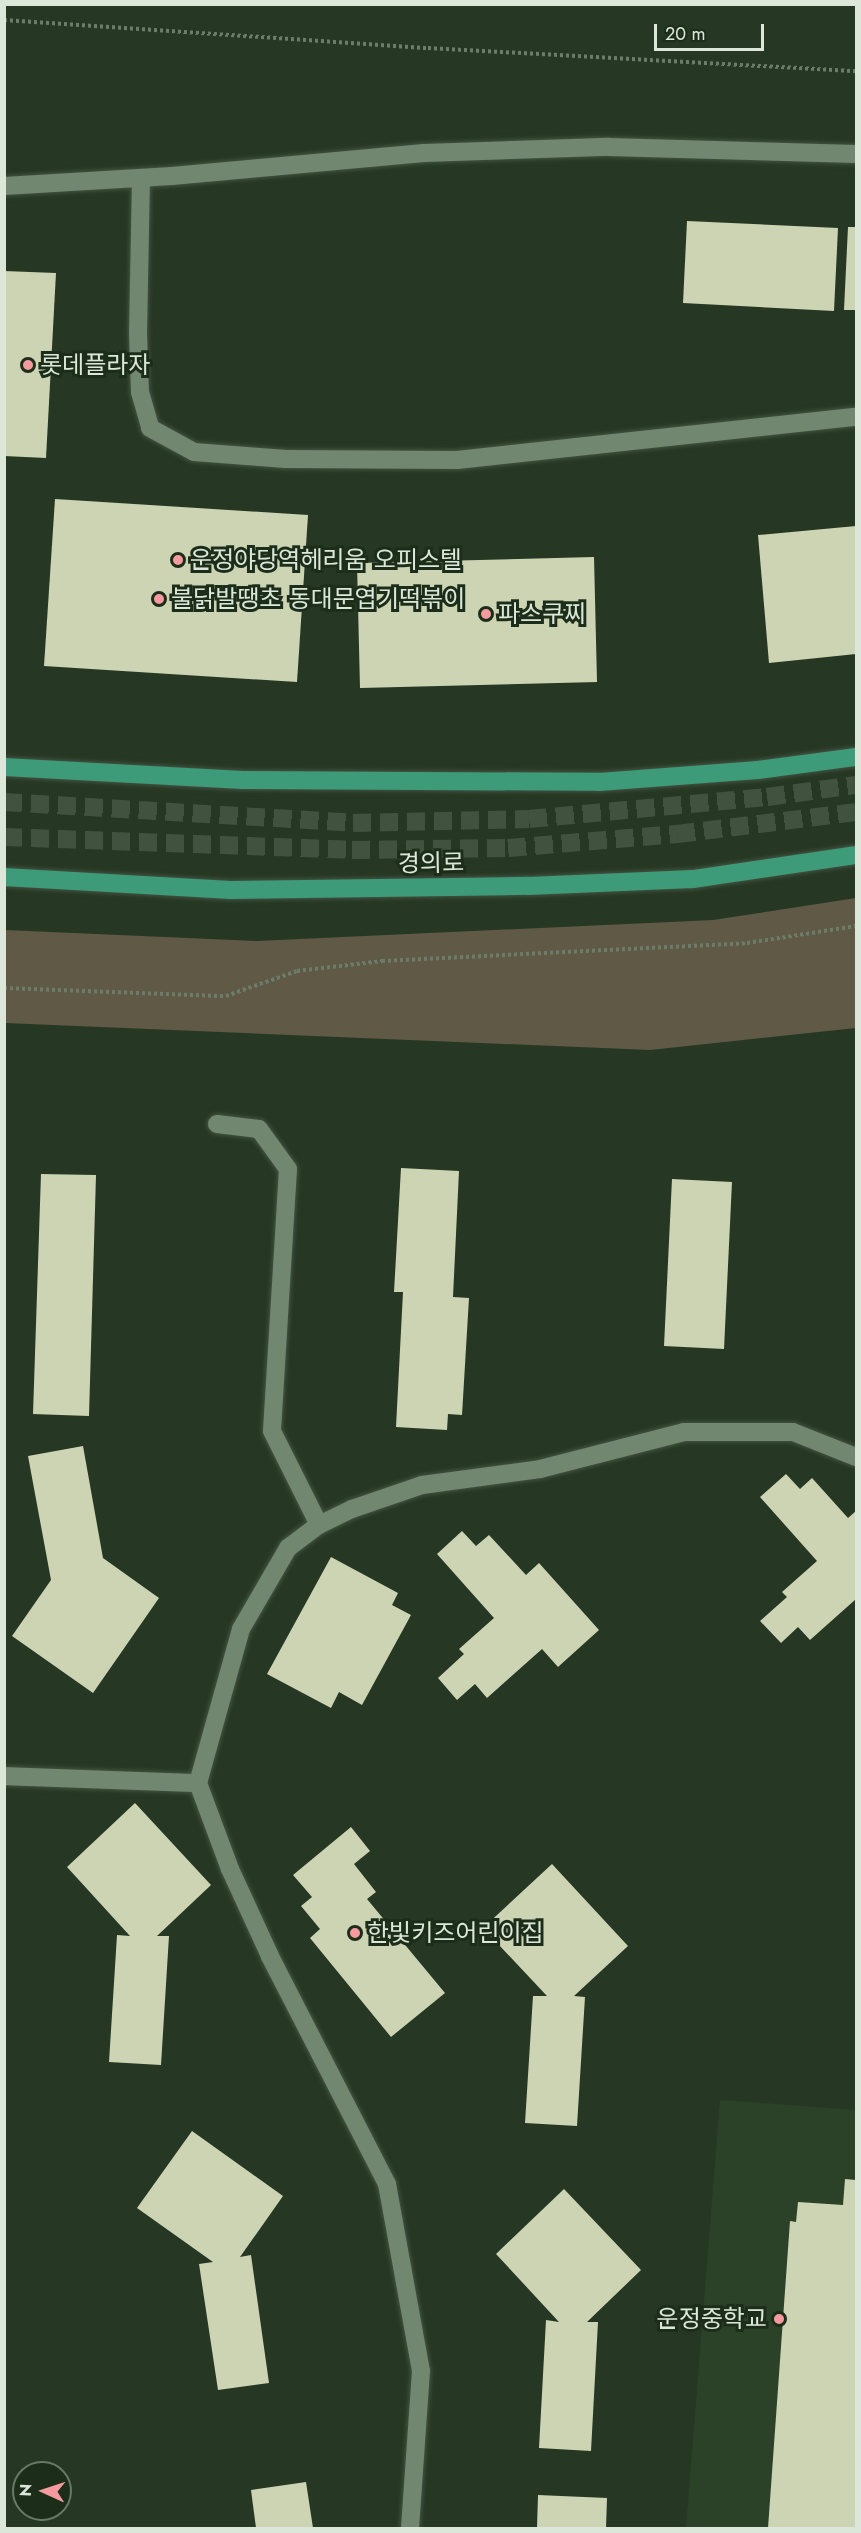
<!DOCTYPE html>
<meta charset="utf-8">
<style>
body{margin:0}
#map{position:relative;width:861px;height:2533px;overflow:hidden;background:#263824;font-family:Jost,"Noto Sans KR",sans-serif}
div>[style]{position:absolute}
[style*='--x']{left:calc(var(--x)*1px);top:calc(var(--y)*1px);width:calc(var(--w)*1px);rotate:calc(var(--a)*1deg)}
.built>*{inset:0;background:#2b4228}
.green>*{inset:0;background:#5f5945}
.building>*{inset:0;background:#cdd4b4}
.primary-tunnel>*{height:18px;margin-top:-9px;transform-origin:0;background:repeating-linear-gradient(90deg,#41523f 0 18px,transparent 0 27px)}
.path>*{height:4px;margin-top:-2px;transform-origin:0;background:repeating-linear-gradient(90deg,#6c7c6a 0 3px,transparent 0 6px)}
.roads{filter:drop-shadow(0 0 2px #445342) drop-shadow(0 0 2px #445342)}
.service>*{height:18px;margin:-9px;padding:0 9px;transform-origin:9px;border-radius:9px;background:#72876f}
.minor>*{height:18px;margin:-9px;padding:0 9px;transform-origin:9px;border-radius:9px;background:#72876f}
.primary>*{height:18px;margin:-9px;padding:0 9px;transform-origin:9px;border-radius:9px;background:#3d9b79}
.dots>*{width:16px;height:16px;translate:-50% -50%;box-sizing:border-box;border:3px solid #1c2e1a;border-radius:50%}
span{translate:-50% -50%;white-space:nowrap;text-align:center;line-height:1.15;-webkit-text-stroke:6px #1c2e1a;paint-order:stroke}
.poi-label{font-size:24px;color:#dce7da}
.left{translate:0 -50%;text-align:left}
.right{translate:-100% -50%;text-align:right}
.street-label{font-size:24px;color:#dce7da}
.frame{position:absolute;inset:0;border:6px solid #dce7da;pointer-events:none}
.north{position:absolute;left:12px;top:2461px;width:60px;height:60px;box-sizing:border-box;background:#1c2e1a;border:2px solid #697867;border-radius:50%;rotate:273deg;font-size:16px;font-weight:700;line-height:24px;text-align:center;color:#dce7da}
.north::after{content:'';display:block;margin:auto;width:21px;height:27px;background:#f59b9f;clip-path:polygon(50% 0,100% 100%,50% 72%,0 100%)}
.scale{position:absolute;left:654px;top:24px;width:110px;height:27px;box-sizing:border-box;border:3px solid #dce7da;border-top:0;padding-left:8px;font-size:18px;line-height:21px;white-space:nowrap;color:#dce7da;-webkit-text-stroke:4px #1c2e1a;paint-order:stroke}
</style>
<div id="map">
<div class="built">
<div style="clip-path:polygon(720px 2100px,856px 2110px,856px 2528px,686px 2528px)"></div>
</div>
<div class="green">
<div style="clip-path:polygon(856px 898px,856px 1028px,650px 1050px,5px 1023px,5px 930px,257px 941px,713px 920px)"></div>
</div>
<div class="building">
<div style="clip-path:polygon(687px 221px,838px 228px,834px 311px,683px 303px)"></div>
<div style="clip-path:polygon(848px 227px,856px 227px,856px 310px,844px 310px)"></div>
<div style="clip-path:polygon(4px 271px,56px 273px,46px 458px,4px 456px)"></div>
<div style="clip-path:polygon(55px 499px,308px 515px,297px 682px,44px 666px)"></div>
<div style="clip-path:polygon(856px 526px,856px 654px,769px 663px,758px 535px)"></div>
<div style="clip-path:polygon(594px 557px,597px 682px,360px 688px,357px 563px)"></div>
<div style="clip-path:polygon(401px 1168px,459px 1171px,453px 1297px,469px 1298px,462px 1415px,448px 1414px,447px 1430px,396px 1427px,403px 1292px,394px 1292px)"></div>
<div style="clip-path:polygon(41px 1174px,96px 1175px,89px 1416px,33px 1414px)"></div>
<div style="clip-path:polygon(672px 1179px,732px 1182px,724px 1349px,664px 1346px)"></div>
<div style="clip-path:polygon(83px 1446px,103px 1558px,159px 1598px,93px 1693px,12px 1636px,51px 1580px,28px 1456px)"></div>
<div style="clip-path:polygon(786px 1474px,800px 1489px,812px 1478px,848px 1518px,856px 1511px,856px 1599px,810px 1640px,798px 1627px,781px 1643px,760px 1621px,787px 1597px,782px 1592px,817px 1561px,760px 1497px)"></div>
<div style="clip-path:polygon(462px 1531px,476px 1546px,489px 1535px,526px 1575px,539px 1563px,599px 1630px,558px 1667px,542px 1649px,487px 1698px,475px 1684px,457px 1700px,438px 1678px,464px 1654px,459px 1649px,494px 1618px,437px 1554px)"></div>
<div style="clip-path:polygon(331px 1557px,398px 1593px,392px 1605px,411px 1615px,362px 1705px,339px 1692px,331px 1708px,267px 1674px)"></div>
<div style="clip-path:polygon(135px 1803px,211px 1885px,157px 1936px,169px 1936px,161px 2065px,109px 2062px,117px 1935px,130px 1936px,67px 1867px)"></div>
<div style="clip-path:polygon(351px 1827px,370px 1851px,354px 1864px,376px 1892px,367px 1899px,445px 1993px,391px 2037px,310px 1938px,320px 1929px,301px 1906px,312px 1897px,293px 1875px)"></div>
<div style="clip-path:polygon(552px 1864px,628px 1946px,574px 1996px,585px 1997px,577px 2126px,525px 2123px,533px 1996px,547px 1996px,483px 1928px)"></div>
<div style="clip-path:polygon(192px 2131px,283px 2196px,240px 2257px,251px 2255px,269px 2383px,218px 2390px,199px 2264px,213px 2262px,137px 2208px)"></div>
<div style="clip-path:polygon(845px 2179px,856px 2180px,856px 2528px,768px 2528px,790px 2221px,796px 2222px,798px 2202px,843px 2205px)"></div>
<div style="clip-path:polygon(564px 2189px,641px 2270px,587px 2322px,598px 2322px,591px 2451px,539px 2448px,546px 2320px,559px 2322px,496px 2254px)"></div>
<div style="clip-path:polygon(306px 2482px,313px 2528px,256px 2528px,251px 2490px)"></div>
<div style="clip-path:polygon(538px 2495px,607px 2498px,606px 2528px,537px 2528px)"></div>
</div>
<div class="primary-tunnel">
<div style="--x:4;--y:802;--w:350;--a:3.4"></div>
<div style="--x:353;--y:823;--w:176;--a:-1.3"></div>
<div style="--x:529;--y:819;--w:239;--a:-5.3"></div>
<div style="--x:767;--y:797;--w:90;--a:-7.7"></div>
<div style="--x:4;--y:837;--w:348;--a:2.1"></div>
<div style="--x:352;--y:850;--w:156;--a:-0.7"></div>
<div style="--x:508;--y:848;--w:170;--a:-4.7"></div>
<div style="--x:677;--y:834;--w:180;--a:-7"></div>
</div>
<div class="path">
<div style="--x:4;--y:20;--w:425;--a:3.8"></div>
<div style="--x:428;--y:48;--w:429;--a:3.1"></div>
<div style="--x:4;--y:988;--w:222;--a:2.1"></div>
<div style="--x:226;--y:996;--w:75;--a:-19.4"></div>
<div style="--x:297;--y:971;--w:86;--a:-6.7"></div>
<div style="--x:382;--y:961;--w:365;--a:-2.8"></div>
<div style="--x:747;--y:943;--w:110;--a:-8.9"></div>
</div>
<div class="roads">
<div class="service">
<div style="--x:217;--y:1124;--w:42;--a:6.8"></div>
<div style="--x:259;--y:1129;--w:49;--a:54.1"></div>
<div style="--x:288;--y:1169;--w:262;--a:93.5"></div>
<div style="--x:272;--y:1431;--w:105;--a:63.4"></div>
<div style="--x:4;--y:1776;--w:194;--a:2.1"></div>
<div style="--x:410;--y:2528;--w:157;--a:-86"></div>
<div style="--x:421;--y:2371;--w:190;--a:-100.3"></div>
<div style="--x:387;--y:2184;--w:256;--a:-117.2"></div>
<div style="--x:270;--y:1956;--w:96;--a:-114.7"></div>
<div style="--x:230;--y:1869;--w:92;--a:-110.4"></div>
<div style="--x:198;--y:1783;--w:160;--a:-74.4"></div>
<div style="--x:241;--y:1629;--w:94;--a:-59.9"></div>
<div style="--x:288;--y:1548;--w:39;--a:-37"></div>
<div style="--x:319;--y:1525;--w:37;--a:-26"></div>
<div style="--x:352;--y:1509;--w:74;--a:-18.9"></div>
<div style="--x:422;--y:1485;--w:119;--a:-7.7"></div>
<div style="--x:540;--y:1469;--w:149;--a:-14.4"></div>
<div style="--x:684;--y:1432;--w:109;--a:0"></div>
<div style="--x:793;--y:1432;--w:68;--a:21.6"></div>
</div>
<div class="minor">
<div style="--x:141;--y:178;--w:155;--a:91.1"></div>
<div style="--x:138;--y:333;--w:59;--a:88.1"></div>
<div style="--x:140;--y:392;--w:37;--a:74"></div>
<div style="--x:150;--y:428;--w:50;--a:28.6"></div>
<div style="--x:194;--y:452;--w:92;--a:4.4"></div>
<div style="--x:286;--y:459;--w:171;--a:0.3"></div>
<div style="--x:457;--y:460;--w:401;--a:-6.2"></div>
<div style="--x:4;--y:186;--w:168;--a:-3.4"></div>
<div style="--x:172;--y:176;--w:253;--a:-5.2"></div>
<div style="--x:424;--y:153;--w:185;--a:-1.9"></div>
<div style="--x:609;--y:147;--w:247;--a:1.6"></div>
</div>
<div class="primary">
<div style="--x:4;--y:767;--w:239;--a:3.1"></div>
<div style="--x:243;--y:780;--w:356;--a:0.3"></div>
<div style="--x:599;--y:782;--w:159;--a:-4.3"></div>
<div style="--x:758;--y:770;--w:99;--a:-7.6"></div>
<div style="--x:4;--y:877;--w:227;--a:3.3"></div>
<div style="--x:231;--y:890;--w:297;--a:-0.8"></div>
<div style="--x:528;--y:886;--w:165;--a:-2.4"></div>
<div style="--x:693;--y:879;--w:165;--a:-8.4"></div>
</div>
</div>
<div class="dots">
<div style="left:28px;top:365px;background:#f59b9f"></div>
<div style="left:178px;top:560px;background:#f59b9f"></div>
<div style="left:159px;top:599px;background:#f59b9f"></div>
<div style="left:486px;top:614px;background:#f59b9f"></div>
<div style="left:355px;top:1933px;background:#f59b9f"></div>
<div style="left:779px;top:2319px;background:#f59b9f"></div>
</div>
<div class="poi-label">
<span class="left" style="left:40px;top:365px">롯데플라자</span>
<span class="left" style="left:190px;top:560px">운정야당역헤리움 오피스텔</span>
<span class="left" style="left:171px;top:599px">불닭발땡초 동대문엽기떡볶이</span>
<span class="left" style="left:498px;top:614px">파스쿠찌</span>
<span class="left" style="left:367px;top:1933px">한빛키즈어린이집</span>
<span class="right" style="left:767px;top:2319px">운정중학교</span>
</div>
<div class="street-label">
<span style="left:431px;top:863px;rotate:-1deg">경의로</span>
</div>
<div class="frame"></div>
<div class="north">N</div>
<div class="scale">20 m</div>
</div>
